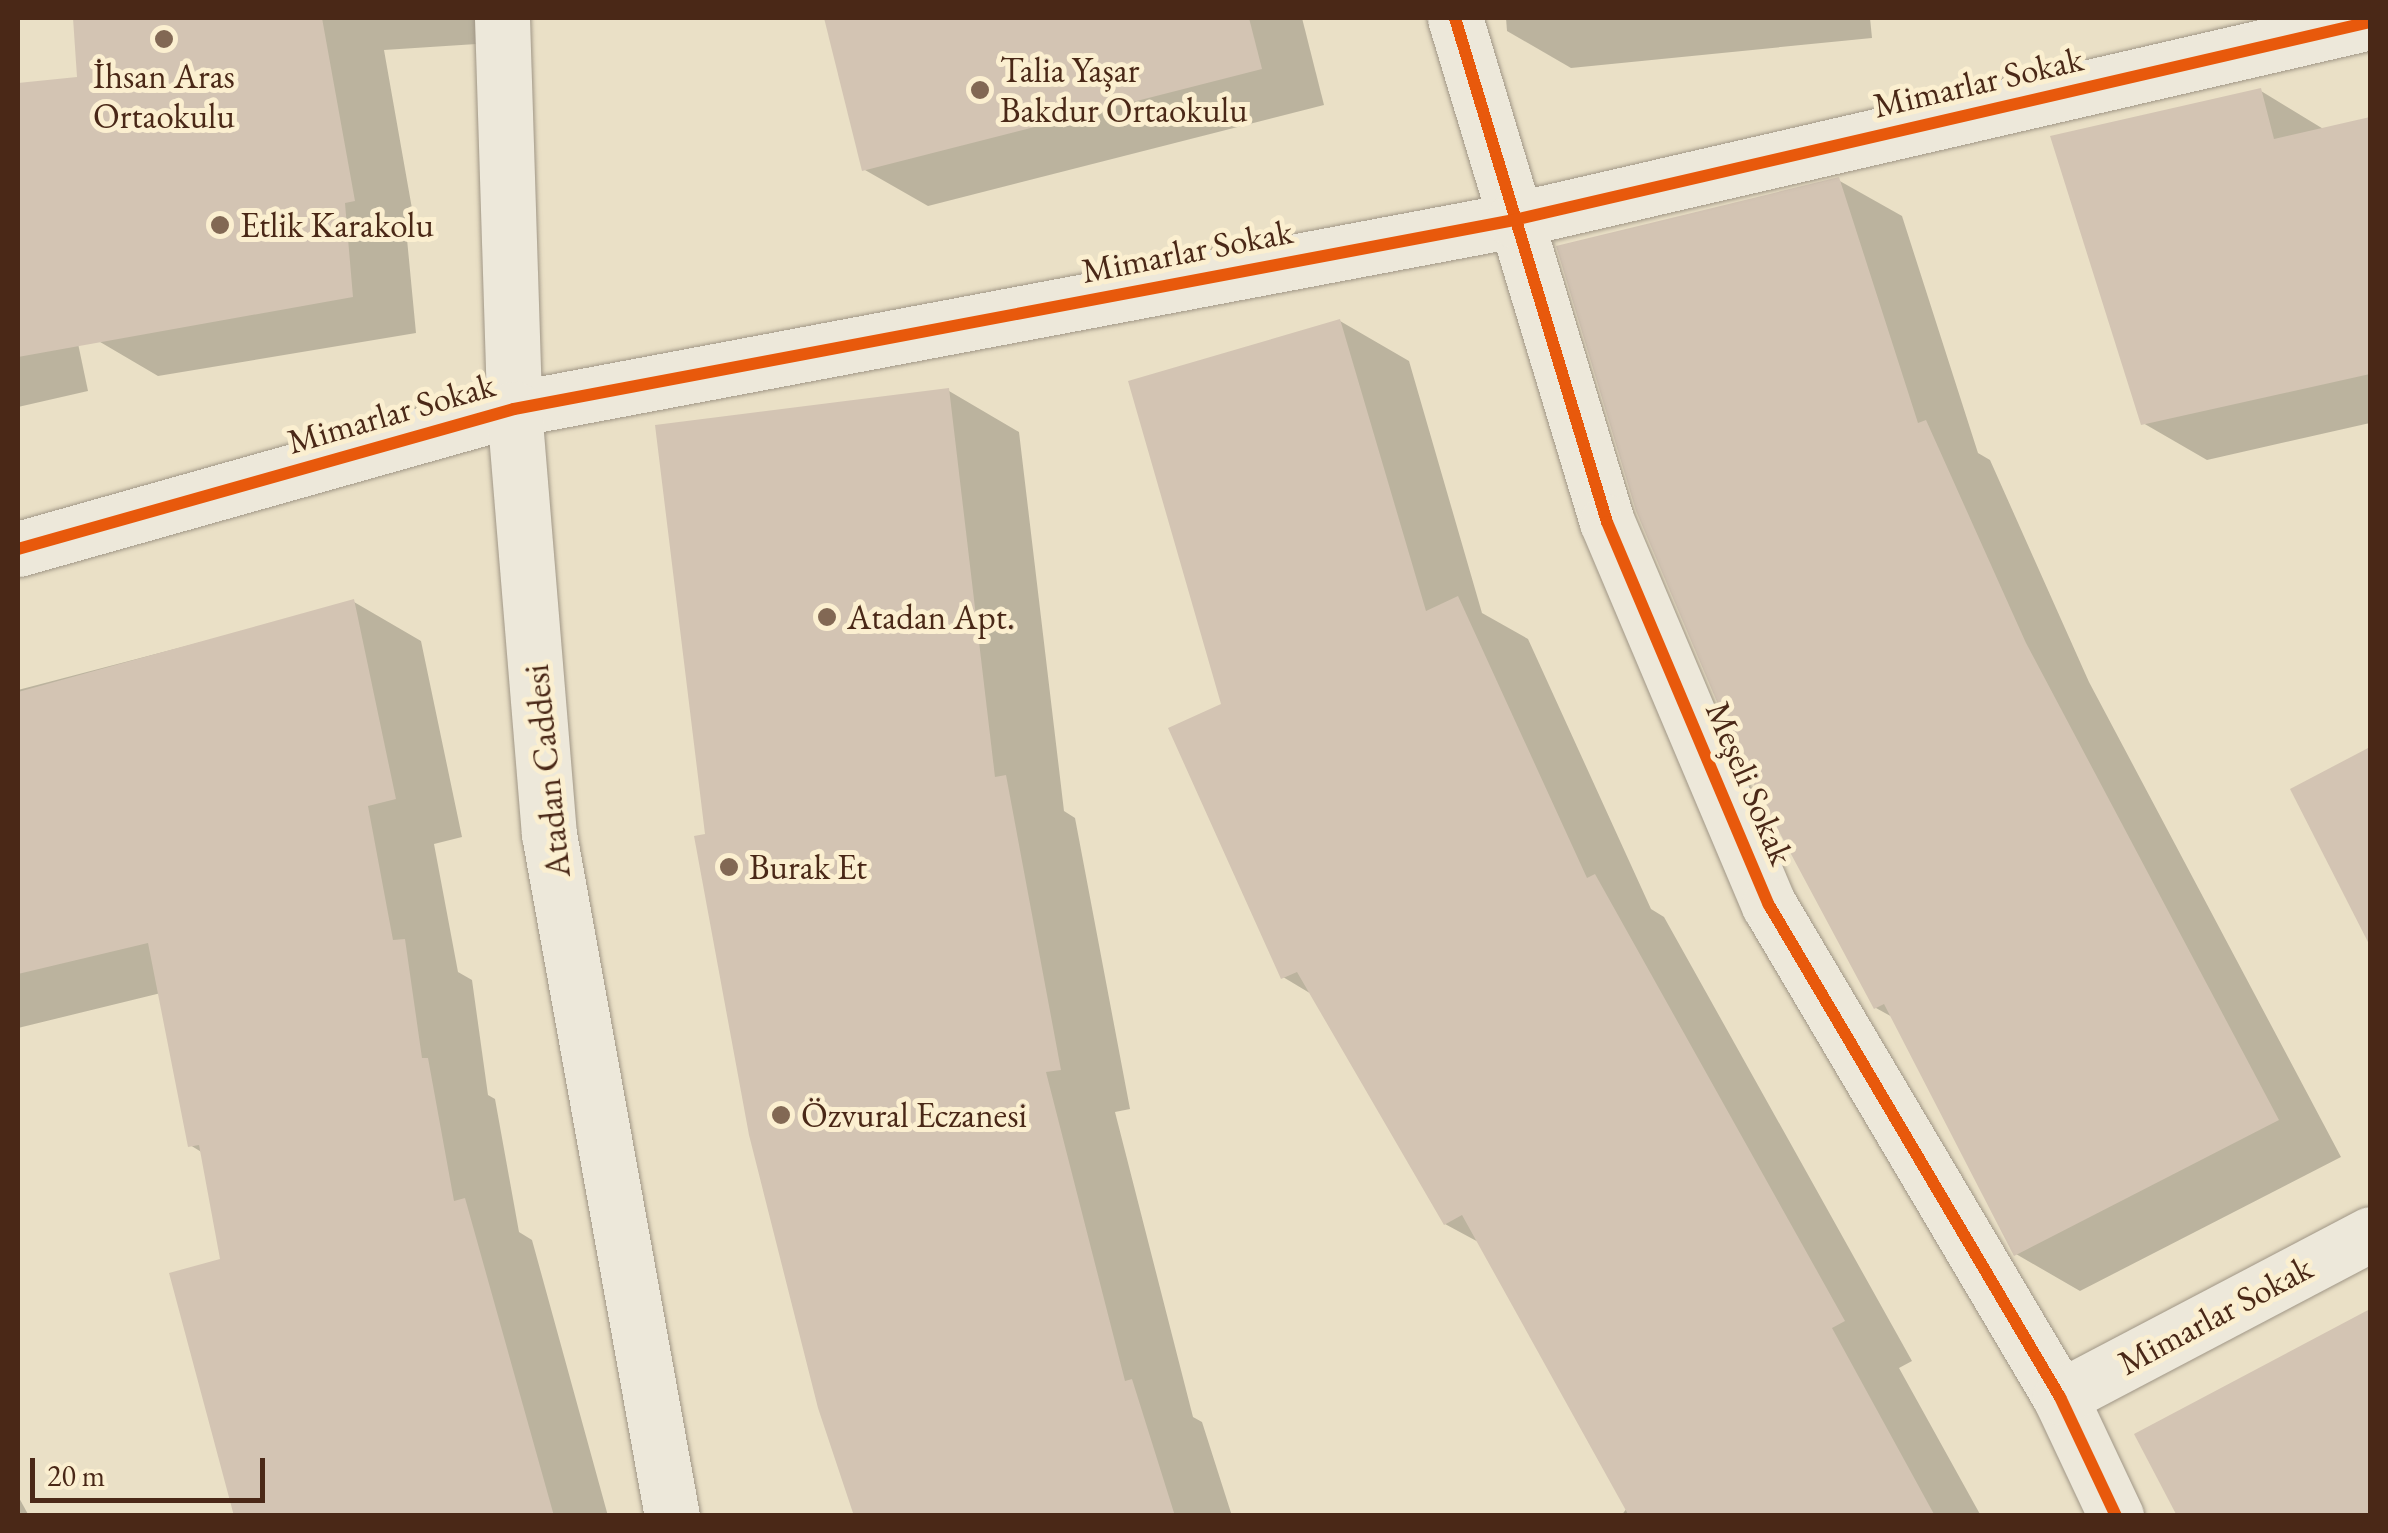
<!DOCTYPE html>
<meta charset="utf-8">
<style>
body{margin:0}
#map{position:relative;width:2388px;height:1533px;overflow:hidden;background:#eae0c6;font-family:"EB Garamond",serif}
div>[style]{position:absolute}
[style*='--x']{left:calc(var(--x)*1px);top:calc(var(--y)*1px);width:calc(var(--w)*1px);rotate:calc(var(--a)*1deg)}
.shadow>*{inset:0;background:#0003}
.building>*{inset:0;background:#d3c4b3}
.roads{filter:drop-shadow(0 0 2px #a09686) drop-shadow(0 0 2px #a09686)}
.street>*{height:55px;margin:-27.5px;padding:0 27.5px;transform-origin:27.5px;border-radius:27.5px;background:#ede8da}
.secondary>*{height:55px;margin:-27.5px;padding:0 27.5px;transform-origin:27.5px;border-radius:27.5px;background:#ede8da}
.cycleway>*{height:12px;margin:-6px;padding:0 6px;transform-origin:6px;border-radius:6px;background:#e8590c}
.dots>*{width:28px;height:28px;translate:-50% -50%;box-sizing:border-box;border:5px solid #fbefd0;border-radius:50%}
span{translate:-50% -50%;white-space:nowrap;text-align:center;line-height:1.15;-webkit-text-stroke:10px #fbefd0;paint-order:stroke}
.poi-label{font-size:35px;color:#4a2817}
.left{translate:0 -50%;text-align:left}
.street-label{font-size:35px;color:#4a2817}
.frame{position:absolute;inset:0;border:20px solid #4a2817;pointer-events:none}
.scale{position:absolute;left:30px;top:1458px;width:235px;height:45px;box-sizing:border-box;border:5px solid #4a2817;border-top:0;padding-left:12px;font-size:30px;line-height:35px;white-space:nowrap;color:#4a2817;-webkit-text-stroke:8px #fbefd0;paint-order:stroke}
</style>
<div id="map">
<div class="shadow">
<div style="clip-path:polygon(76px 18px,490px 18px,492px 43px,384px 50px,417px 237px,407px 239px,416px 333px,158px 376px,95px 339px)"></div>
<div style="clip-path:polygon(826px 18px,1302px 18px,1324px 105px,928px 206px,865px 170px)"></div>
<div style="clip-path:polygon(1506px 18px,1870px 18px,1872px 38px,1571px 68px,1507px 31px)"></div>
<div style="clip-path:polygon(18px 91px,26px 96px,88px 391px,18px 407px)"></div>
<div style="clip-path:polygon(2261px 91px,2325px 130px,2370px 120px,2370px 423px,2207px 460px,2143px 423px)"></div>
<div style="clip-path:polygon(1838px 180px,1902px 216px,1978px 453px,1990px 460px,2089px 682px,2341px 1157px,2080px 1291px,2016px 1254px,1894px 1018px,1876px 1008px)"></div>
<div style="clip-path:polygon(1340px 321px,1409px 361px,1482px 613px,1528px 639px,1651px 909px,1664px 917px,1912px 1361px,1899px 1368px,1981px 1516px,1621px 1516px,1627px 1508px,1482px 1244px,1445px 1224px,1313px 995px,1283px 977px,1224px 706px)"></div>
<div style="clip-path:polygon(949px 391px,1019px 432px,1064px 811px,1075px 818px,1130px 1109px,1115px 1112px,1193px 1417px,1202px 1422px,1232px 1516px,856px 1516px,707px 836px)"></div>
<div style="clip-path:polygon(354px 602px,421px 641px,462px 837px,434px 844px,458px 972px,472px 980px,488px 1095px,495px 1099px,519px 1232px,532px 1240px,608px 1516px,237px 1516px,223px 1261px,203px 1153px,190px 1145px,161px 993px,18px 1028px,18px 690px)"></div>
<div style="clip-path:polygon(2370px 750px,2370px 940px,2293px 791px)"></div>
<div style="clip-path:polygon(2370px 1312px,2370px 1516px,2179px 1516px,2137px 1435px)"></div>
<div style="clip-path:polygon(18px 1496px,29px 1516px,18px 1516px)"></div>
</div>
<div class="building">
<div style="clip-path:polygon(73px 18px,322px 18px,355px 201px,345px 203px,353px 297px,18px 357px,18px 83px,77px 77px)"></div>
<div style="clip-path:polygon(824px 18px,1249px 18px,1262px 69px,862px 171px)"></div>
<div style="clip-path:polygon(2261px 88px,2274px 139px,2370px 117px,2370px 374px,2141px 425px,2050px 136px)"></div>
<div style="clip-path:polygon(1839px 177px,1918px 423px,1926px 420px,2026px 643px,2279px 1120px,2014px 1256px,1884px 1004px,1874px 1009px,1745px 768px,1636px 511px,1556px 246px)"></div>
<div style="clip-path:polygon(1340px 319px,1426px 611px,1458px 596px,1587px 878px,1595px 874px,1845px 1321px,1832px 1328px,1935px 1516px,1629px 1516px,1462px 1215px,1444px 1225px,1297px 972px,1281px 979px,1168px 728px,1221px 704px,1128px 381px)"></div>
<div style="clip-path:polygon(949px 388px,995px 777px,1006px 775px,1061px 1070px,1046px 1072px,1125px 1381px,1132px 1379px,1175px 1516px,854px 1516px,818px 1408px,749px 1135px,694px 836px,705px 834px,655px 425px)"></div>
<div style="clip-path:polygon(354px 599px,396px 799px,368px 806px,393px 940px,405px 939px,422px 1058px,428px 1058px,454px 1201px,465px 1198px,554px 1516px,234px 1516px,169px 1273px,220px 1259px,199px 1145px,188px 1147px,148px 943px,18px 974px,18px 692px)"></div>
<div style="clip-path:polygon(2370px 747px,2370px 946px,2290px 789px)"></div>
<div style="clip-path:polygon(2370px 1309px,2370px 1516px,2177px 1516px,2134px 1434px)"></div>
</div>
<div class="roads">
<div class="street">
<div style="--x:1455;--y:18;--w:526;--a:73.22"></div>
<div style="--x:1607;--y:522;--w:416;--a:67.1"></div>
<div style="--x:1769;--y:905;--w:572;--a:59.4"></div>
<div style="--x:2060;--y:1397;--w:132;--a:64.8"></div>
<div style="--x:18;--y:549;--w:515;--a:-15.76"></div>
<div style="--x:514;--y:409;--w:1018;--a:-10.7"></div>
<div style="--x:1514;--y:220;--w:879;--a:-13.02"></div>
<div style="--x:2060;--y:1397;--w:350;--a:-27.7"></div>
</div>
<div class="secondary">
<div style="--x:502;--y:18;--w:391;--a:88.2"></div>
<div style="--x:514;--y:409;--w:426;--a:85.3"></div>
<div style="--x:549;--y:834;--w:693;--a:79.78"></div>
</div>
</div>
<div class="cycleway">
<div style="--x:1455;--y:18;--w:526;--a:73.22"></div>
<div style="--x:1607;--y:522;--w:416;--a:67.1"></div>
<div style="--x:1769;--y:905;--w:572;--a:59.4"></div>
<div style="--x:2060;--y:1397;--w:132;--a:64.8"></div>
<div style="--x:18;--y:549;--w:515;--a:-15.76"></div>
<div style="--x:514;--y:409;--w:1018;--a:-10.7"></div>
<div style="--x:1514;--y:220;--w:879;--a:-13.02"></div>
</div>
<div class="dots">
<div style="left:164px;top:39px;background:#826854"></div>
<div style="left:980px;top:90px;background:#826854"></div>
<div style="left:220px;top:225px;background:#826854"></div>
<div style="left:827px;top:617px;background:#826854"></div>
<div style="left:729px;top:867px;background:#826854"></div>
<div style="left:781px;top:1115px;background:#826854"></div>
</div>
<div class="poi-label">
<span class="left" style="left:1000px;top:90px">Talia Yaşar<br>Bakdur Ortaokulu</span>
<span style="left:164px;top:96px">İhsan Aras<br>Ortaokulu</span>
<span class="left" style="left:240px;top:225px">Etlik Karakolu</span>
<span class="left" style="left:847px;top:617px">Atadan Apt.</span>
<span class="left" style="left:749px;top:867px">Burak Et</span>
<span class="left" style="left:801px;top:1115px">Özvural Eczanesi</span>
</div>
<div class="street-label">
<span style="left:1978px;top:82px;rotate:-13deg">Mimarlar Sokak</span>
<span style="left:1187px;top:251px;rotate:-11deg">Mimarlar Sokak</span>
<span style="left:391px;top:413px;rotate:-16deg">Mimarlar Sokak</span>
<span style="left:547px;top:771px;rotate:-96deg">Atadan Caddesi</span>
<span style="left:1750px;top:783px;rotate:67deg">Meşeli Sokak</span>
<span style="left:2215px;top:1315px;rotate:-28deg">Mimarlar Sokak</span>
</div>
<div class="frame"></div>
<div class="scale">20 m</div>
</div>
